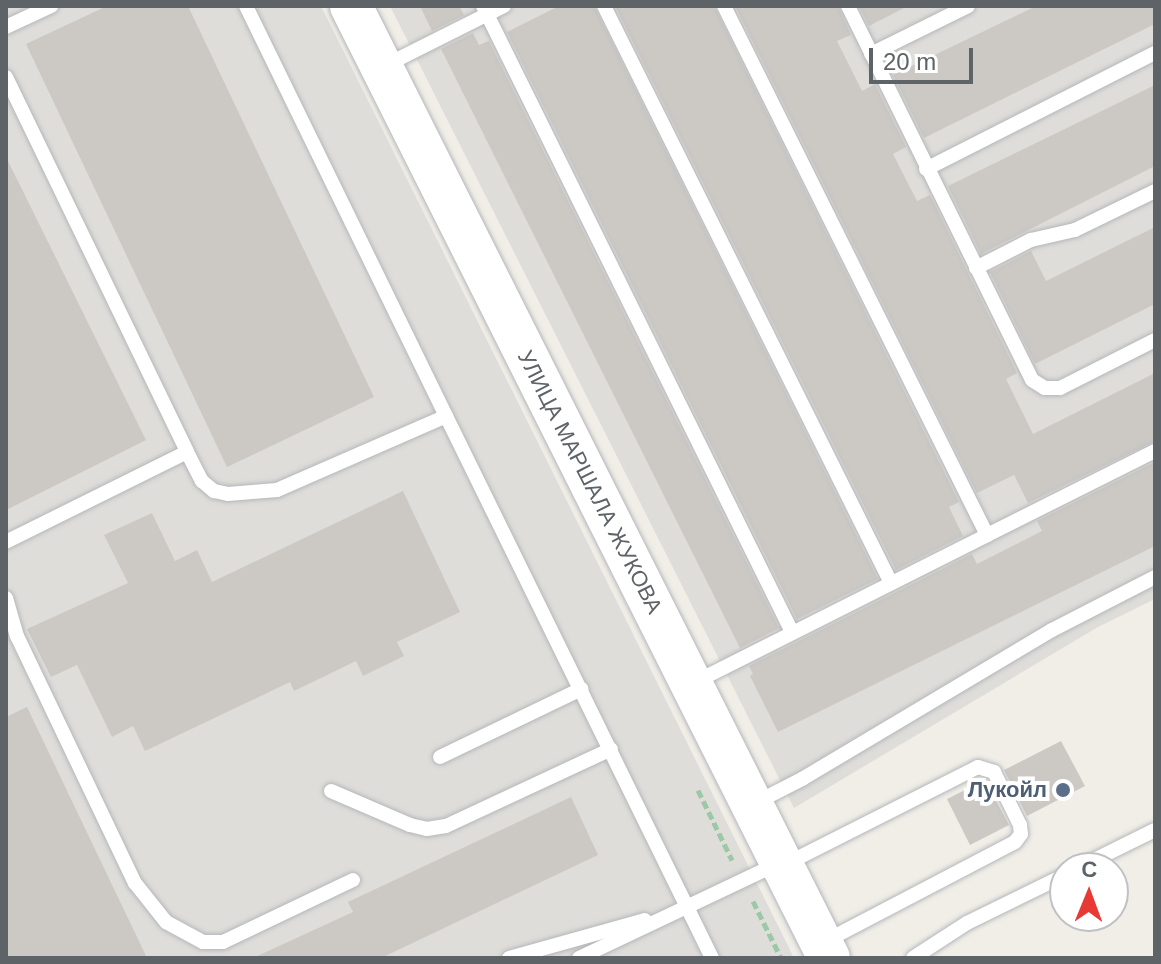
<!DOCTYPE html>
<meta charset="utf-8">
<style>
body{margin:0}
#map{position:relative;width:1161px;height:964px;overflow:hidden;background:#f0eee7;font-family:Arial,sans-serif}
div>[style]{position:absolute}
[style*='--x']{left:calc(var(--x)*1px);top:calc(var(--y)*1px);width:calc(var(--w)*1px);rotate:calc(var(--a)*1deg)}
.industrial>*{inset:0;background:#dfddd9}
.building>*{inset:0;background:#ccc9c4}
.path>*{height:5px;margin-top:-2.5px;transform-origin:0;background:repeating-linear-gradient(90deg,#9dc8a7 0 8px,transparent 0 12px)}
.roads{filter:drop-shadow(0 0 2px #b4b7bb) drop-shadow(0 0 2px #b4b7bb)}
.service>*{height:14px;margin:-7px;padding:0 7px;transform-origin:7px;border-radius:7px;background:#fff}
.secondary>*{height:42px;margin:-21px;padding:0 21px;transform-origin:21px;border-radius:21px;background:#fff}
.dots>*{width:22px;height:22px;translate:-50% -50%;box-sizing:border-box;border:4px solid #fff;border-radius:50%}
span{translate:-50% -50%;white-space:nowrap;text-align:center;line-height:1.15;-webkit-text-stroke:8px #fff;paint-order:stroke}
.street-label{font-size:22px;color:#5e6367}
.service-label{font-size:22px;color:#4e5e75;font-weight:700}
.right{translate:-100% -50%;text-align:right}
.frame{position:absolute;inset:0;border:8px solid #5e6367;pointer-events:none}
.north{position:absolute;left:1049px;top:852px;width:80px;height:80px;box-sizing:border-box;background:#fff;border:2px solid #bfc1c2;border-radius:50%;rotate:1deg;font-size:22px;font-weight:700;line-height:32px;text-align:center;color:#5e6367}
.north::after{content:'';display:block;margin:auto;width:28px;height:36px;background:#e83a35;clip-path:polygon(50% 0,100% 100%,50% 72%,0 100%)}
.scale{position:absolute;left:869px;top:48px;width:104px;height:36px;box-sizing:border-box;border:4px solid #5e6367;border-top:0;padding-left:10px;font-size:24px;line-height:28px;white-space:nowrap;color:#5e6367;-webkit-text-stroke:6px #fff;paint-order:stroke}
</style>
<div id="map">
<div class="industrial">
<div style="clip-path:polygon(6px 6px,321px 6px,794px 958px,6px 958px)"></div>
<div style="clip-path:polygon(390px 6px,1155px 6px,1155px 599px,1098px 627px,794px 808px)"></div>
</div>
<div class="building">
<div style="clip-path:polygon(107px 6px,188px 6px,374px 397px,227px 467px,26px 44px)"></div>
<div style="clip-path:polygon(420px 6px,459px 6px,464px 15px,432px 31px)"></div>
<div style="clip-path:polygon(559px 6px,594px 6px,878px 579px,797px 619px,507px 32px)"></div>
<div style="clip-path:polygon(615px 6px,714px 6px,959px 502px,949px 507px,963px 536px,896px 570px)"></div>
<div style="clip-path:polygon(735px 6px,838px 6px,851px 35px,837px 41px,862px 91px,875px 84px,906px 147px,893px 154px,917px 201px,930px 195px,1017px 373px,1006px 379px,1033px 434px,1155px 373px,1155px 441px,1028px 503px,1014px 475px,977px 493px)"></div>
<div style="clip-path:polygon(859px 6px,908px 6px,869px 26px)"></div>
<div style="clip-path:polygon(1036px 6px,1155px 6px,1155px 24px,924px 138px,893px 75px)"></div>
<div style="clip-path:polygon(473px 33px,479px 45px,489px 41px,779px 628px,740px 648px,441px 49px)"></div>
<div style="clip-path:polygon(1155px 85px,1155px 166px,981px 254px,948px 186px)"></div>
<div style="clip-path:polygon(6px 157px,146px 440px,6px 510px)"></div>
<div style="clip-path:polygon(1155px 227px,1155px 304px,1035px 364px,990px 272px,1031px 251px,1046px 281px)"></div>
<div style="clip-path:polygon(1155px 462px,1155px 546px,778px 732px,750px 676px,753px 674px,749px 666px,972px 554px,977px 564px,1042px 531px,1037px 521px)"></div>
<div style="clip-path:polygon(403px 491px,460px 612px,397px 642px,404px 656px,363px 676px,356px 661px,294px 691px,290px 682px,145px 751px,133px 726px,112px 737px,77px 665px,51px 677px,27px 629px,128px 583px,104px 535px,152px 513px,175px 561px,197px 550px,212px 582px)"></div>
<div style="clip-path:polygon(27px 707px,147px 958px,6px 958px,6px 717px)"></div>
<div style="clip-path:polygon(1061px 741px,1085px 786px,1027px 816px,1004px 770px)"></div>
<div style="clip-path:polygon(985px 780px,1009px 825px,970px 845px,947px 799px)"></div>
<div style="clip-path:polygon(571px 797px,598px 855px,381px 958px,253px 958px,353px 912px,348px 902px)"></div>
</div>
<div class="path">
<div style="--x:698;--y:790;--w:78;--a:64.1"></div>
<div style="--x:753;--y:901;--w:64;--a:63.8"></div>
</div>
<div class="roads">
<div class="service">
<div style="--x:246;--y:6;--w:456;--a:64"></div>
<div style="--x:483;--y:6;--w:698;--a:63.73"></div>
<div style="--x:604;--y:6;--w:644;--a:63.55"></div>
<div style="--x:724;--y:6;--w:591;--a:63.57"></div>
<div style="--x:987;--y:535;--w:188;--a:-26.6"></div>
<div style="--x:848;--y:6;--w:417;--a:63.8"></div>
<div style="--x:1032;--y:380;--w:15;--a:32"></div>
<div style="--x:1045;--y:388;--w:15;--a:0"></div>
<div style="--x:1060;--y:388;--w:106;--a:-26.8"></div>
<div style="--x:6;--y:27;--w:50;--a:-25"></div>
<div style="--x:871;--y:54;--w:108;--a:-26.3"></div>
<div style="--x:386;--y:65;--w:132;--a:-26.6"></div>
<div style="--x:6;--y:77;--w:416;--a:64.2"></div>
<div style="--x:187;--y:452;--w:202;--a:153.6"></div>
<div style="--x:926;--y:169;--w:257;--a:-26.9"></div>
<div style="--x:976;--y:268;--w:62;--a:-27"></div>
<div style="--x:1031;--y:240;--w:45;--a:-12.8"></div>
<div style="--x:1075;--y:230;--w:89;--a:-26"></div>
<div style="--x:187;--y:452;--w:33;--a:63"></div>
<div style="--x:202;--y:481;--w:16;--a:40"></div>
<div style="--x:214;--y:491;--w:14;--a:12"></div>
<div style="--x:228;--y:494;--w:49;--a:-4.7"></div>
<div style="--x:277;--y:490;--w:184;--a:-23.6"></div>
<div style="--x:446;--y:416;--w:604;--a:63.86"></div>
<div style="--x:6;--y:598;--w:40;--a:74"></div>
<div style="--x:17;--y:636;--w:274;--a:64.5"></div>
<div style="--x:135;--y:883;--w:50;--a:51.5"></div>
<div style="--x:166;--y:922;--w:42;--a:28.4"></div>
<div style="--x:203;--y:942;--w:20;--a:0"></div>
<div style="--x:223;--y:942;--w:144;--a:-25.5"></div>
<div style="--x:695;--y:682;--w:327;--a:-26.7"></div>
<div style="--x:440;--y:757;--w:157;--a:-25.7"></div>
<div style="--x:331;--y:791;--w:86;--a:23.3"></div>
<div style="--x:410;--y:825;--w:17;--a:13"></div>
<div style="--x:427;--y:829;--w:19;--a:-9"></div>
<div style="--x:446;--y:826;--w:182;--a:-25"></div>
<div style="--x:755;--y:803;--w:53;--a:-27.1"></div>
<div style="--x:802;--y:779;--w:291;--a:-30.8"></div>
<div style="--x:1052;--y:630;--w:116;--a:-27.2"></div>
<div style="--x:786;--y:864;--w:215;--a:-26.8"></div>
<div style="--x:978;--y:767;--w:17;--a:17"></div>
<div style="--x:994;--y:772;--w:59;--a:63.9"></div>
<div style="--x:1020;--y:825;--w:9;--a:84"></div>
<div style="--x:1021;--y:834;--w:10;--a:127"></div>
<div style="--x:1015;--y:842;--w:213;--a:152.4"></div>
<div style="--x:1078;--y:868;--w:86;--a:-26.3"></div>
<div style="--x:509;--y:958;--w:141;--a:-15.6"></div>
<div style="--x:579;--y:958;--w:219;--a:-25.4"></div>
<div style="--x:913;--y:958;--w:64;--a:-32.9"></div>
<div style="--x:967;--y:923;--w:109;--a:-26.1"></div>
</div>
<div class="secondary">
<div style="--x:351;--y:6;--w:1065;--a:63.34"></div>
</div>
</div>
<div class="dots">
<div style="left:1063px;top:790px;background:#5c6f8a"></div>
</div>
<div class="street-label">
<span style="left:590px;top:482px;rotate:63deg">УЛИЦА МАРШАЛА ЖУКОВА</span>
</div>
<div class="service-label">
<span class="right" style="left:1047px;top:790px">Лукойл</span>
</div>
<div class="frame"></div>
<div class="north">С</div>
<div class="scale">20 m</div>
</div>
